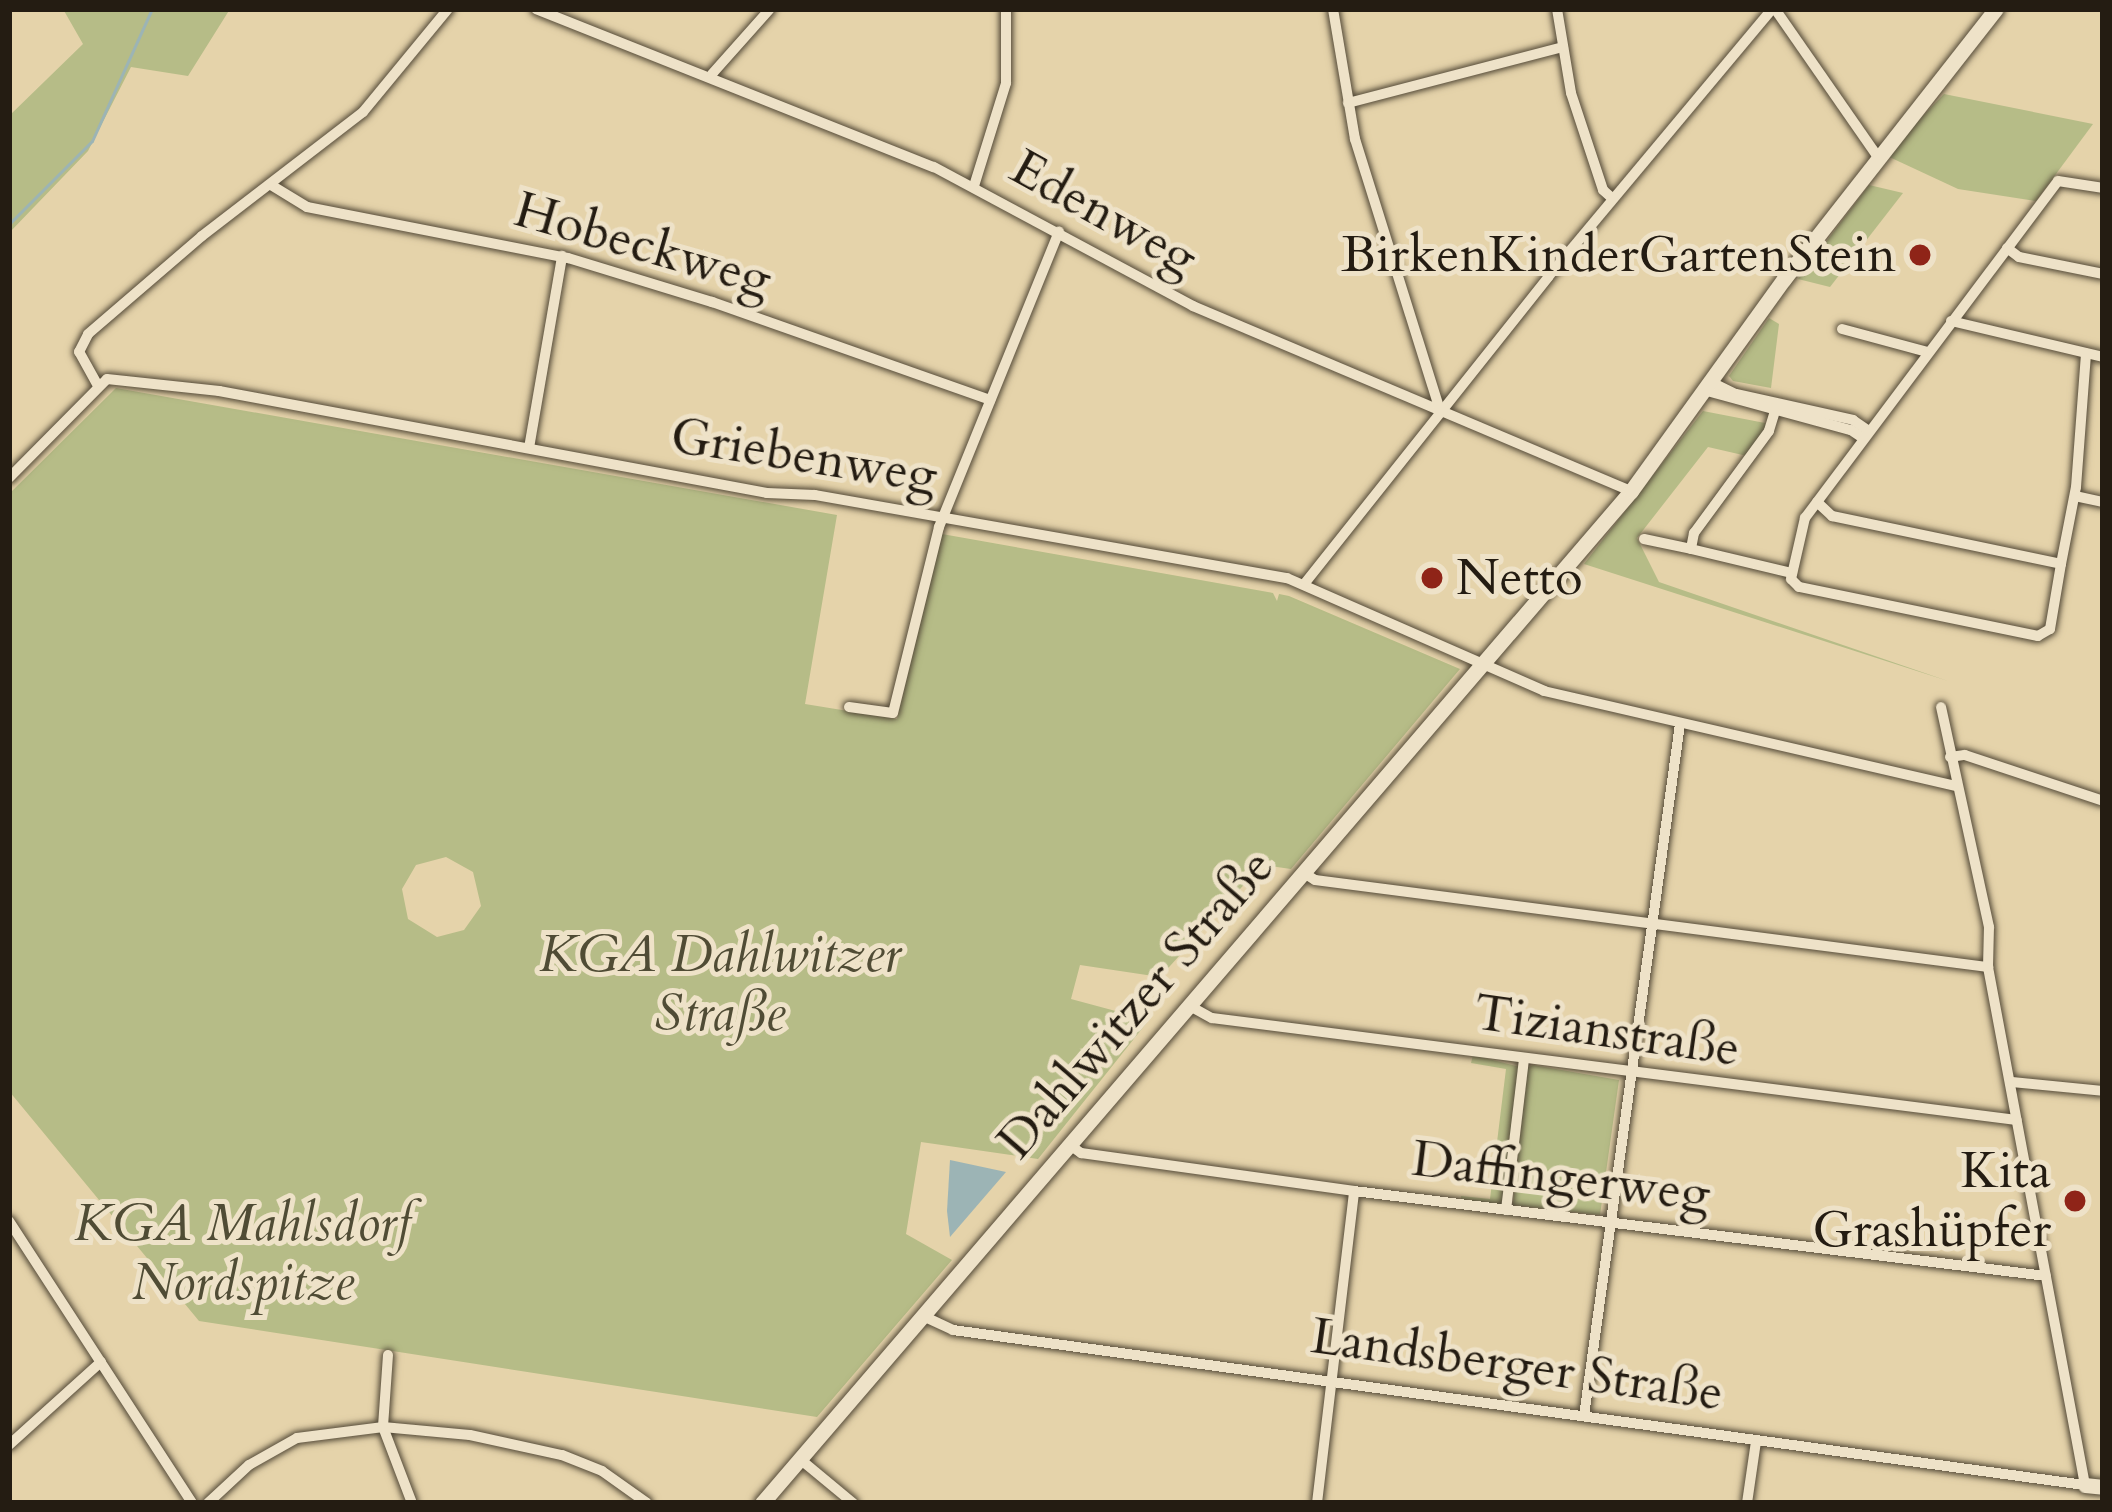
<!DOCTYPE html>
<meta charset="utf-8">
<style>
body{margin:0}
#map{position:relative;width:2112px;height:1512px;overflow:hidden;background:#e5d3aa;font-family:Cardo,serif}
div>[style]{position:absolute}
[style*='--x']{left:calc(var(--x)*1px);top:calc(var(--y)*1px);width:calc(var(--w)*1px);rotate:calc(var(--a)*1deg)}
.green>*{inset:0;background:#b6bc87}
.water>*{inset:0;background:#9cb4b5}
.stream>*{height:3px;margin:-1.5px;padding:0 1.5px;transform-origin:1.5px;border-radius:1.5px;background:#9cb4b5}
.roads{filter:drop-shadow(0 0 3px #544a38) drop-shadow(0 0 3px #544a38)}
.street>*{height:10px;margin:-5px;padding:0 5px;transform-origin:5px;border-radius:5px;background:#eee2c8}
.secondary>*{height:15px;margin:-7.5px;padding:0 7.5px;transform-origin:7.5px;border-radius:7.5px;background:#eee2c8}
.dots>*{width:33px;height:33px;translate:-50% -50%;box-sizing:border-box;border:6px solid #eee2c8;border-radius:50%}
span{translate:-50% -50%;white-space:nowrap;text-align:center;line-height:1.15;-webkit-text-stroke:10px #eee2c8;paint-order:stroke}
.street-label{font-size:51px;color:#241c12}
.poi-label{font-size:51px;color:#241c12}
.right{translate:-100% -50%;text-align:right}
.left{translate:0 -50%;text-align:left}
.park-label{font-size:51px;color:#504c35;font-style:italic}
.frame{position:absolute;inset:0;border:12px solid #241c12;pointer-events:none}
</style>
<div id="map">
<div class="green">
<div style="clip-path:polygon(63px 9px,230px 9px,188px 76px,131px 67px,88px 151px,9px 233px,9px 116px,83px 44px)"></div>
<div style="clip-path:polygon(1944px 94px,2093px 124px,2036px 201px,1958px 189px,1885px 155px)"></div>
<div style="clip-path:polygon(1869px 185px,1903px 193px,1830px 287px,1798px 279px)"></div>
<div style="clip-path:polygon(1769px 318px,1779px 324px,1771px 388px,1733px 381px,1729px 376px)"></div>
<div style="clip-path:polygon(evenodd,116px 388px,837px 515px,805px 704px,897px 719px,942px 534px,1273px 593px,1277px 601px,1279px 594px,1289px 596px,1460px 669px,1291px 869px,1249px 863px,1242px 876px,1250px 878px,1160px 977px,1080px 965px,1071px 999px,1149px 1020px,1038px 1159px,921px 1142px,906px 1234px,952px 1260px,817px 1417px,199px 1321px,9px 1091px,9px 494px,116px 388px,446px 857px,473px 872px,481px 906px,464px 930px,437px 937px,408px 919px,402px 889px,416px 865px,446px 857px)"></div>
<div style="clip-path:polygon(1703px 411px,1765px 423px,1765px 431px,1747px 456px,1708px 447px,1637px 538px,1659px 582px,1948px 681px,1584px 564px)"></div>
<div style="clip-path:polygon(1473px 1055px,1520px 1067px,1502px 1205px,1461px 1201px,1461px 1196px,1490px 1199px,1506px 1069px,1471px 1063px)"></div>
<div style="clip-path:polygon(1533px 1065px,1619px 1080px,1600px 1215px,1513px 1205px,1527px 1068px)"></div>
</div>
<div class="water">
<div style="clip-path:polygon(950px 1160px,1006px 1172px,950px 1237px,947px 1211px)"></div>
</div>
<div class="stream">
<div style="--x:9;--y:224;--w:117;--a:-45"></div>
<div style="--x:92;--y:141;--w:145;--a:-65.6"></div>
</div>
<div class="roads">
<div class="street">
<div style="--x:536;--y:9;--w:428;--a:21.7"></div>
<div style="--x:934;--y:167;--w:294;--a:28.2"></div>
<div style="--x:1193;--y:306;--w:475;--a:22.9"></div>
<div style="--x:1333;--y:9;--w:132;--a:80.4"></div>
<div style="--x:1355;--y:139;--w:284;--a:72.6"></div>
<div style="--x:1557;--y:9;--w:85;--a:80.5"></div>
<div style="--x:1571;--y:93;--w:102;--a:71.7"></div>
<div style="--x:1603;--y:190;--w:12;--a:42"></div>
<div style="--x:1775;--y:9;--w:180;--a:55.2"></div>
<div style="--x:712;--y:74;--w:87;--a:-48.3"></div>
<div style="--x:1348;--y:103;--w:222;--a:-14.6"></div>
<div style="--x:271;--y:185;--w:42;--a:31.4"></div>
<div style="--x:307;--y:207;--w:266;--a:11.1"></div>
<div style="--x:568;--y:258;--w:151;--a:17"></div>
<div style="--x:712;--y:302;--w:295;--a:19.4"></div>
<div style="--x:974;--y:186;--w:108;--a:-72.7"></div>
<div style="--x:1006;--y:83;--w:74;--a:-90"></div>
<div style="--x:2007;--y:248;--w:15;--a:37"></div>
<div style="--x:2019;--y:257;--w:86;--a:11.4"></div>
<div style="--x:1951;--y:321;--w:156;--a:13.3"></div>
<div style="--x:1842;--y:329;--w:88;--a:15.1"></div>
<div style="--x:1713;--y:383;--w:25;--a:26"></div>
<div style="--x:1736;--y:394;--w:120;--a:12.5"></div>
<div style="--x:1853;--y:420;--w:19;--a:35"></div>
<div style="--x:97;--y:384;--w:37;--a:-119"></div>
<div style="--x:79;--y:352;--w:20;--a:-63"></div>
<div style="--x:88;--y:334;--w:150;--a:-40.7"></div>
<div style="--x:202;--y:236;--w:203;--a:-37.6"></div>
<div style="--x:363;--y:112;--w:134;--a:-50.5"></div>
<div style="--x:1707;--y:391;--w:149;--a:15.2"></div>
<div style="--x:1851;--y:430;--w:14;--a:34"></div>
<div style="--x:1775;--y:411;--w:21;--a:107"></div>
<div style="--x:1769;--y:431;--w:127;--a:126.3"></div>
<div style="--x:1694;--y:533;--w:16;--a:101"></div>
<div style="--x:1691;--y:549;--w:104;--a:13.4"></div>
<div style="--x:529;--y:448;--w:195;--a:-80.2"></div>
<div style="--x:9;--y:478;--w:139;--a:-45.3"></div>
<div style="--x:107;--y:379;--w:113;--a:6.1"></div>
<div style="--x:219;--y:391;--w:557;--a:10.54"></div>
<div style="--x:767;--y:493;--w:48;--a:2.4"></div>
<div style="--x:815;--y:495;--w:479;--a:10"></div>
<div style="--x:1287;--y:578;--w:281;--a:23.7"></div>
<div style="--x:1544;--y:691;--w:422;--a:13"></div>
<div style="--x:2075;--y:496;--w:29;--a:12"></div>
<div style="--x:1817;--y:502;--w:21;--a:43"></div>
<div style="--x:1832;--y:516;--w:234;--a:11.8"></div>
<div style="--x:2061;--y:564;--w:78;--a:-79"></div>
<div style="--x:2076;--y:487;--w:134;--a:-85.7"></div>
<div style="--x:1644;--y:539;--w:48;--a:12"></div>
<div style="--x:2061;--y:564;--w:66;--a:99.6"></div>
<div style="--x:2050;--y:629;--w:14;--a:150"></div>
<div style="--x:2038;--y:636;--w:244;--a:-168.4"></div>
<div style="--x:1799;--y:587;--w:11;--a:-135"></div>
<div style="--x:1791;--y:579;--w:63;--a:-77.1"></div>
<div style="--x:1805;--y:518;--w:421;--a:-53.1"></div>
<div style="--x:2058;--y:181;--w:46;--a:8.8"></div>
<div style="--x:1305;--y:583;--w:391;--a:-51.5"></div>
<div style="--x:1548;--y:277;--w:349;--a:-50.1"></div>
<div style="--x:849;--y:707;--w:44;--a:7.8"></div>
<div style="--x:893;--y:713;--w:192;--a:-76.1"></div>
<div style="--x:939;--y:527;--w:319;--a:-67.9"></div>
<div style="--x:1950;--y:757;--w:15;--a:-8"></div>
<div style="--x:1965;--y:755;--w:145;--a:18.4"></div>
<div style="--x:1304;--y:873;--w:13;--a:32"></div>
<div style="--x:1315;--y:880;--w:679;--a:7.37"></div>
<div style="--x:1190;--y:1006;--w:25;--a:29"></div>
<div style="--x:1212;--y:1018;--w:811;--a:7.22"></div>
<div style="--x:2012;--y:1082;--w:91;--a:5.6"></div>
<div style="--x:1070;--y:1145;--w:14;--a:36"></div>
<div style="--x:1081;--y:1153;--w:276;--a:7.9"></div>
<div style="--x:1354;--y:1191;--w:697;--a:7"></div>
<div style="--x:1506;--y:1210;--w:151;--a:-83.2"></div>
<div style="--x:9;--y:1221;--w:336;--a:57"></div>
<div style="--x:923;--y:1316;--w:33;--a:25"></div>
<div style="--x:953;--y:1330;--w:1143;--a:7.8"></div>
<div style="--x:2085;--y:1485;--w:527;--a:-100.61"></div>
<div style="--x:1988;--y:967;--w:40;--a:-88.6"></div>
<div style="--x:1989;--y:927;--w:225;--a:-102.3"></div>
<div style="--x:388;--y:1355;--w:72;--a:94"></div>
<div style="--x:383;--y:1427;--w:81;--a:69.1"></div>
<div style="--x:1584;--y:1416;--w:699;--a:-82.1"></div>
<div style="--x:9;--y:1445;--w:124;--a:-42.1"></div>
<div style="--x:800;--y:1459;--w:69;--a:39.7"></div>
<div style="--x:208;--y:1503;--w:56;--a:-42.8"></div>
<div style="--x:249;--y:1465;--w:55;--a:-29.4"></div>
<div style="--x:297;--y:1438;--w:87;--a:-7.3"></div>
<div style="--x:383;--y:1427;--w:87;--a:5.3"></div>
<div style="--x:470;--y:1435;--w:94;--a:12.3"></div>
<div style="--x:562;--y:1455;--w:43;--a:21.8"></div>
<div style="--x:602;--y:1471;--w:55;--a:35.4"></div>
<div style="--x:1317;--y:1503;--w:314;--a:-83.2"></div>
<div style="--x:1747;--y:1503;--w:63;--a:-81.7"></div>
</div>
<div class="secondary">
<div style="--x:2085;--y:1485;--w:18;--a:6"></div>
<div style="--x:762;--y:1503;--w:1334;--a:-49.35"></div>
<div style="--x:1631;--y:491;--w:261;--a:-54.2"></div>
<div style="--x:1784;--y:279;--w:343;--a:-51.9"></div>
</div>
</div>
<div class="dots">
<div style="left:1920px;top:255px;background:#8f2418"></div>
<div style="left:1432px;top:578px;background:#8f2418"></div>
<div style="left:2075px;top:1201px;background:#8f2418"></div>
</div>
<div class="street-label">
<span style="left:1104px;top:213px;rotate:29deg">Edenweg</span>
<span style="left:643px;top:245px;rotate:16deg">Hobeckweg</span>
<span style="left:804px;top:456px;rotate:9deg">Griebenweg</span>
<span style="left:1136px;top:1004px;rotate:-49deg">Dahlwitzer Straße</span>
<span style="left:1607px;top:1031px;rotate:8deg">Tizianstraße</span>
<span style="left:1561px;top:1177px;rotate:7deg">Daffingerweg</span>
<span style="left:1517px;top:1365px;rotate:8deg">Landsberger Straße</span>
</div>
<div class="poi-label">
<span class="right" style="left:1896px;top:255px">BirkenKinderGartenStein</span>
<span class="left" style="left:1456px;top:578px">Netto</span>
<span class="right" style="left:2051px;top:1201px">Kita<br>Grashüpfer</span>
</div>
<div class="park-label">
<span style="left:720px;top:985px">KGA Dahlwitzer<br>Straße</span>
<span style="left:243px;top:1254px">KGA Mahlsdorf<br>Nordspitze</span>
</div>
<div class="frame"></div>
</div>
